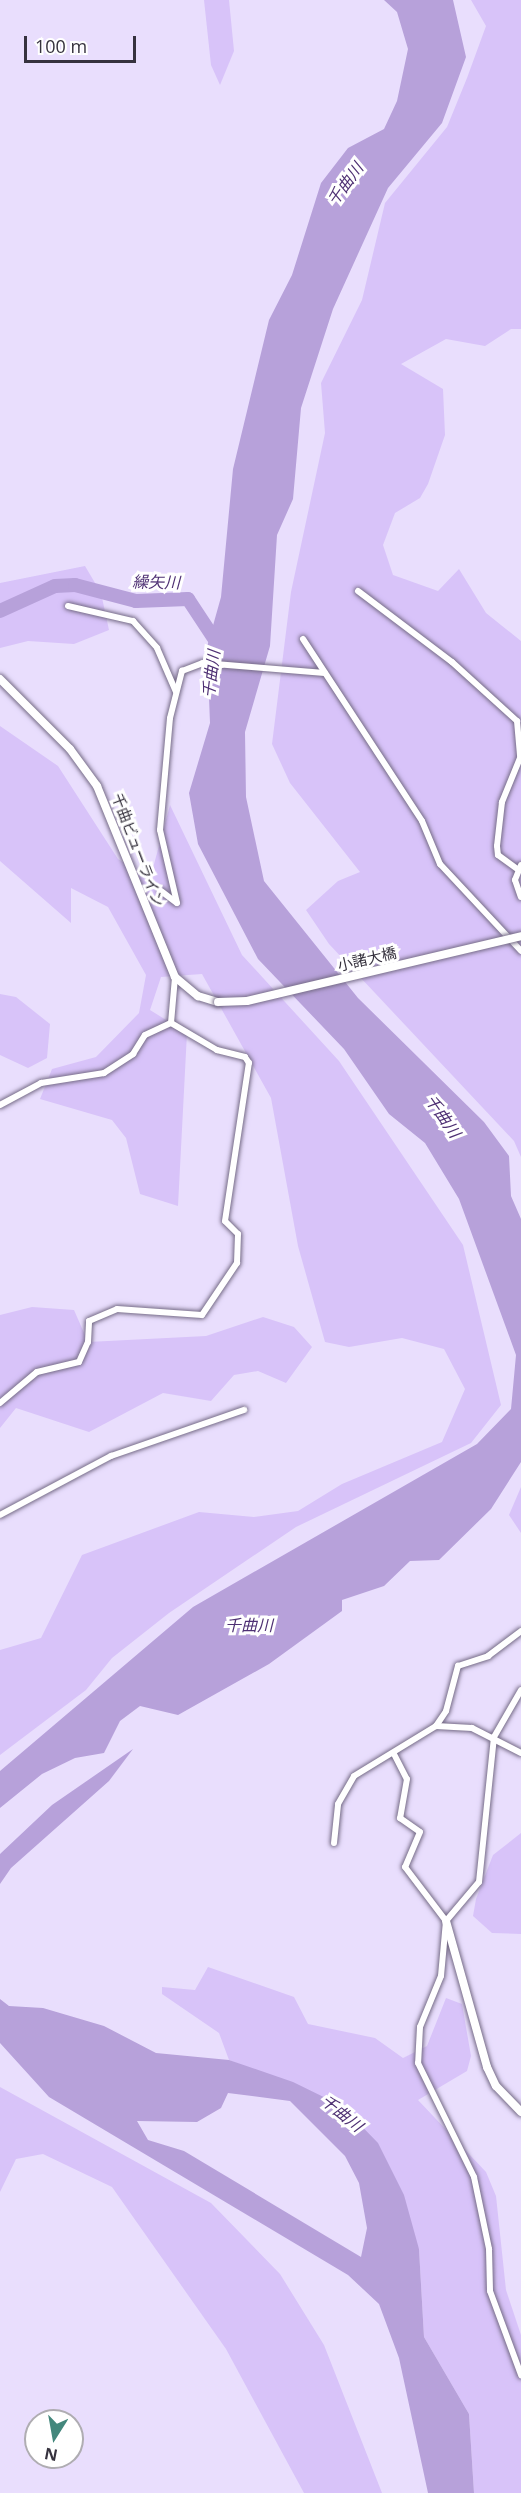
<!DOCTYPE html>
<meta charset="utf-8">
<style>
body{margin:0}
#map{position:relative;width:521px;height:2493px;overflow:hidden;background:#e9defd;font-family:"Open Sans","Noto Sans JP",sans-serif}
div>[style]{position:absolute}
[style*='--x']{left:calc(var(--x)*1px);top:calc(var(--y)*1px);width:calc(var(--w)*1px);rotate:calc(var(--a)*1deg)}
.green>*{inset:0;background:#d8c3f9}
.water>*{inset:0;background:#b7a1da}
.river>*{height:14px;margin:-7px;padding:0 7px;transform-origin:7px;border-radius:7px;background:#b7a1da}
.roads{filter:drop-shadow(0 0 2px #766c87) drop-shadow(0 0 2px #766c87)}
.minor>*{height:6px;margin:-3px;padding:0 3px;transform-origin:3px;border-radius:3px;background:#fff}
.tertiary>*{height:8px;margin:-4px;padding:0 4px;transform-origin:4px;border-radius:4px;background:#fff}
.bridges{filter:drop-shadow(0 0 2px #766c87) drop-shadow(0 0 2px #766c87)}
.tertiary-bridge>*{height:8px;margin:-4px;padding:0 4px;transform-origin:4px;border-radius:4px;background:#fff}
span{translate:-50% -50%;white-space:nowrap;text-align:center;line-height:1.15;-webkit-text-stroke:6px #fff;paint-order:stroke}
.street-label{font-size:15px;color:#36323e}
.water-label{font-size:16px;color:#4e3073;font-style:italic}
.north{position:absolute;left:24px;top:2409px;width:60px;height:60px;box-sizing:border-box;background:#fff;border:2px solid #afadb2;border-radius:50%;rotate:191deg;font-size:16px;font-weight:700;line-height:24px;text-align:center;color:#36323e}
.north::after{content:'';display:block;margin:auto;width:21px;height:27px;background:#43877c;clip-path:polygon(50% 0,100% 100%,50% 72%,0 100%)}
.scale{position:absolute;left:24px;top:36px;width:112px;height:27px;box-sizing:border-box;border:3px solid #36323e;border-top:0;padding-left:8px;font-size:18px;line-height:21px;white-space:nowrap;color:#36323e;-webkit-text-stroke:4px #fff;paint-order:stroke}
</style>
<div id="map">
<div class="green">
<div style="clip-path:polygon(204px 0,229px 0,234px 51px,220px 85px,211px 65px)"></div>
<div style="clip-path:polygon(471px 0,521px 0,521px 329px,511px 329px,485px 346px,446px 339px,401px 364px,443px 389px,445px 435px,428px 484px,420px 498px,395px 513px,383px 545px,393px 575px,438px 591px,459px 569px,486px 613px,521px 641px,521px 1157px,514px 1141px,329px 944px,306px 910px,338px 881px,360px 872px,290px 783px,272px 744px,291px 592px,325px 433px,321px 383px,362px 300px,385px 203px,447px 127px,467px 78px,486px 26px)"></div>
<div style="clip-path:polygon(85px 566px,101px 593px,109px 630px,74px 644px,28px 641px,0 648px,0 583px)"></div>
<div style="clip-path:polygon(0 726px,58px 766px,118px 859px,150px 879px,170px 805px,242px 955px,339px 1061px,463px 1245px,501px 1405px,471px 1443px,296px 1527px,169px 1613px,112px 1658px,86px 1690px,0 1755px,0 1650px,41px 1638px,82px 1555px,199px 1512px,254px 1517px,298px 1511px,342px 1484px,442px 1442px,465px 1389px,444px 1349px,402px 1338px,349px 1347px,325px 1342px,298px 1246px,271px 1098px,202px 974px,161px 977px,150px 1010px,187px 1033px,178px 1206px,140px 1194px,126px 1138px,112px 1120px,40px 1099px,52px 1069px,96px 1057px,139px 1013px,146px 975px,108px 907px,71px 888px,71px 923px,0 861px)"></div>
<div style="clip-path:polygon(0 994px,16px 997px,50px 1024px,47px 1058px,28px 1068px,0 1055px)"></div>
<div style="clip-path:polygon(32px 1307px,74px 1310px,88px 1342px,206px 1336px,263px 1317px,294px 1327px,312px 1347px,286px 1383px,258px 1371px,234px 1375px,211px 1401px,163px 1393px,89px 1432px,16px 1408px,0 1428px,0 1315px)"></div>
<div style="clip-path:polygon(521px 1487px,521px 1533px,509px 1515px)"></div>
<div style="clip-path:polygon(521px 1833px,521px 1934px,492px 1933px,473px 1916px,476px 1899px,493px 1855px)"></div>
<div style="clip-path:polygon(208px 1967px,294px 1997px,308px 2024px,375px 2038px,403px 2058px,427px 2046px,446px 1998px,462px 2004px,471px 2056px,467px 2071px,418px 2100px,486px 2172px,496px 2196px,506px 2290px,521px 2335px,521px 2493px,474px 2493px,469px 2414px,424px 2337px,419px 2249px,342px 2106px,229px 2060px,219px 2033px,162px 1994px,162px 1987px,195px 1990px)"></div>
<div style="clip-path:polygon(0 2087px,211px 2203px,280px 2274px,324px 2345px,382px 2493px,304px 2493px,226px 2349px,112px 2187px,43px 2154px,16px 2159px,0 2192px)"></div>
</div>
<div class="water">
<div style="clip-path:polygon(384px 0,453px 0,466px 57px,442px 123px,388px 188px,333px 309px,301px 408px,293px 499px,277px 535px,270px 646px,245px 732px,246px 797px,264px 881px,358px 998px,484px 1122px,509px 1156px,511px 1196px,521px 1219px,521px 1462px,491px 1509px,439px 1560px,410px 1561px,384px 1586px,342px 1600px,342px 1611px,269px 1664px,178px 1715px,140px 1706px,120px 1721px,104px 1753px,75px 1758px,42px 1774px,0 1808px,0 1771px,193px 1607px,477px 1444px,511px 1409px,516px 1355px,459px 1199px,425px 1143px,389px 1114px,344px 1049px,258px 959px,198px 844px,189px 793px,210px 723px,207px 647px,221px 597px,233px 469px,269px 320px,292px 275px,321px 183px,348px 148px,384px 129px,397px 101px,408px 49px,397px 12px)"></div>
<div style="clip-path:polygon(133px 1749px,109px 1781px,11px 1868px,0 1884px,0 1854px,52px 1805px)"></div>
<div style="clip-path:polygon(evenodd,0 1999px,9px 2006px,43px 2008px,104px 2026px,156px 2053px,229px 2060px,293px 2082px,342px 2106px,378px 2143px,404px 2195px,419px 2249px,424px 2337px,469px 2414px,474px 2493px,428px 2493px,399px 2358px,379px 2304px,348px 2275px,49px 2097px,0 2043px,0 1999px,228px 2093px,290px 2101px,345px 2156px,359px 2183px,367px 2228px,361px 2257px,184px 2151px,148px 2140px,137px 2121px,197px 2122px,221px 2108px,228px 2093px)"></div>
</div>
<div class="river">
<div style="--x:0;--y:611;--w:60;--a:-24.4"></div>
<div style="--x:55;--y:586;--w:20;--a:-3"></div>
<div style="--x:75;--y:585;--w:63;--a:14.7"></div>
<div style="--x:136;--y:601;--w:52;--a:-2.2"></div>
<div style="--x:188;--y:599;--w:56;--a:56.6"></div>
</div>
<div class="roads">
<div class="minor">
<div style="--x:358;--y:591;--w:118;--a:37.1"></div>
<div style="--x:452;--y:662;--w:88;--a:42.2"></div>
<div style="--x:517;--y:721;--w:37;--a:85"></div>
<div style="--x:520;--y:758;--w:48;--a:112.2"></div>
<div style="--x:502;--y:802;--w:44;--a:96.5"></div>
<div style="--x:497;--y:846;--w:9;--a:84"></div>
<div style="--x:498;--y:855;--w:24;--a:36"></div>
<div style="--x:68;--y:606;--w:67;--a:13"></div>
<div style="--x:133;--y:621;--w:36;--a:48"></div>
<div style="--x:157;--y:648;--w:48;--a:66.6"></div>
<div style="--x:303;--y:639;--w:217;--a:56.8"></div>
<div style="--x:422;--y:821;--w:47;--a:67.3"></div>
<div style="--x:440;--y:864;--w:119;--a:47"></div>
<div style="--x:521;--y:865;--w:16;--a:112"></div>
<div style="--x:515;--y:880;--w:18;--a:71"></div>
<div style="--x:161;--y:891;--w:20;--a:37"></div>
<div style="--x:177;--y:903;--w:75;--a:-103.1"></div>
<div style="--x:160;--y:830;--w:112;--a:-84.9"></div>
<div style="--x:170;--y:718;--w:49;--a:-75.7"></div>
<div style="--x:182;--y:671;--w:22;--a:-21"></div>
<div style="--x:203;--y:663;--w:122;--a:4.7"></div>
<div style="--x:0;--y:1105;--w:47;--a:-28.2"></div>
<div style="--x:41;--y:1083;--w:64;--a:-9"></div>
<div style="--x:104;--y:1073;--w:35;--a:-33"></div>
<div style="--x:133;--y:1054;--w:22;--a:-58"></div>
<div style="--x:145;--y:1035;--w:29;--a:-25"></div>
<div style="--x:0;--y:1403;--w:48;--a:-40"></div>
<div style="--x:37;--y:1372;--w:43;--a:-13.4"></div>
<div style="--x:79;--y:1362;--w:22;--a:-66"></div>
<div style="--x:88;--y:1342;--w:21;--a:-87"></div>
<div style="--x:89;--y:1321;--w:30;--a:-23"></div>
<div style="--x:117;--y:1309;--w:85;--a:4"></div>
<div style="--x:202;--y:1315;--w:63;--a:-56.1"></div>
<div style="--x:237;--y:1263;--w:29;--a:-88"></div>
<div style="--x:238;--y:1234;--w:18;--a:-135"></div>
<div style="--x:225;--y:1221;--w:160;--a:-81.4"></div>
<div style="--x:249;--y:1063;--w:7;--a:-124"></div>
<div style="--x:245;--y:1057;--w:29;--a:-166"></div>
<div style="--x:217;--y:1050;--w:53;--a:-149.6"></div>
<div style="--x:171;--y:1023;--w:46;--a:-85"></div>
<div style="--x:0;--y:1515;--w:126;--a:-28"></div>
<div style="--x:111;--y:1456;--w:141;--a:-19.1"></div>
<div style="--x:436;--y:1726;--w:36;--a:3"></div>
<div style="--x:472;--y:1728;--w:55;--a:27"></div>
<div style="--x:394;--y:1754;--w:28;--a:63"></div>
<div style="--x:407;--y:1779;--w:40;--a:100"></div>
<div style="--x:400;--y:1818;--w:24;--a:35"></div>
<div style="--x:420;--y:1832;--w:38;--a:113"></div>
<div style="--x:405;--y:1867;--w:68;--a:52.8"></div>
<div style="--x:446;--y:1921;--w:55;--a:95.2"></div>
<div style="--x:441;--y:1976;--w:55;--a:112.4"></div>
<div style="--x:420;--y:2027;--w:36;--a:93"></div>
<div style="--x:418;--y:2063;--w:127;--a:63.8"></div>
<div style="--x:474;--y:2177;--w:74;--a:78.2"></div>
<div style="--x:489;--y:2249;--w:42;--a:88.6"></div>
<div style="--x:490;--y:2291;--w:90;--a:69.7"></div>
<div style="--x:334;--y:1843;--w:39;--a:-84"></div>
<div style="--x:338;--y:1804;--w:32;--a:-60"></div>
<div style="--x:354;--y:1776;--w:96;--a:-31.4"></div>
<div style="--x:436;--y:1726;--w:18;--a:-56"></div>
<div style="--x:446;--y:1711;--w:47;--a:-75.1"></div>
<div style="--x:458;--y:1666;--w:32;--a:-18"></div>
<div style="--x:488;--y:1656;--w:41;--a:-37.1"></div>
<div style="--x:446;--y:1921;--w:51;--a:-49.8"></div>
<div style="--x:479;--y:1882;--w:146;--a:-84.1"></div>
<div style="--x:494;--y:1737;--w:54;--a:-60.1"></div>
</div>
<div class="tertiary">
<div style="--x:0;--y:679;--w:99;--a:45"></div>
<div style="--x:70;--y:749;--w:46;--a:53.9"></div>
<div style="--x:97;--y:786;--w:206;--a:67.8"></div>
<div style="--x:175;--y:977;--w:30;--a:40"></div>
<div style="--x:198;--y:996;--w:21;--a:17"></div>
<div style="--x:446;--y:1921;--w:152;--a:74.3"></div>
<div style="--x:487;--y:2067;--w:21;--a:65"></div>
<div style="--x:496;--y:2086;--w:36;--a:46"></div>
</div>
</div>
<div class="bridges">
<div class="tertiary-bridge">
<div style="--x:218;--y:1002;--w:29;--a:-2"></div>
<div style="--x:247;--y:1001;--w:282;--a:-13.3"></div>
</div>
</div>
<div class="street-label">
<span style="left:138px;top:850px;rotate:69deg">千曲ビューライン</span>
<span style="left:367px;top:959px;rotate:-13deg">小諸大橋</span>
</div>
<div class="water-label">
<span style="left:345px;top:184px;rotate:-54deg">千曲川</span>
<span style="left:156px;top:582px;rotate:1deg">繰矢川</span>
<span style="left:211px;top:674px;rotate:-83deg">千曲川</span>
<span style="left:443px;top:1116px;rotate:55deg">千曲川</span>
<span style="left:249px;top:1625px">千曲川</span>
<span style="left:342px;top:2113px;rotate:39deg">千曲川</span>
</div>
<div class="north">N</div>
<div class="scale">100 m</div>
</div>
